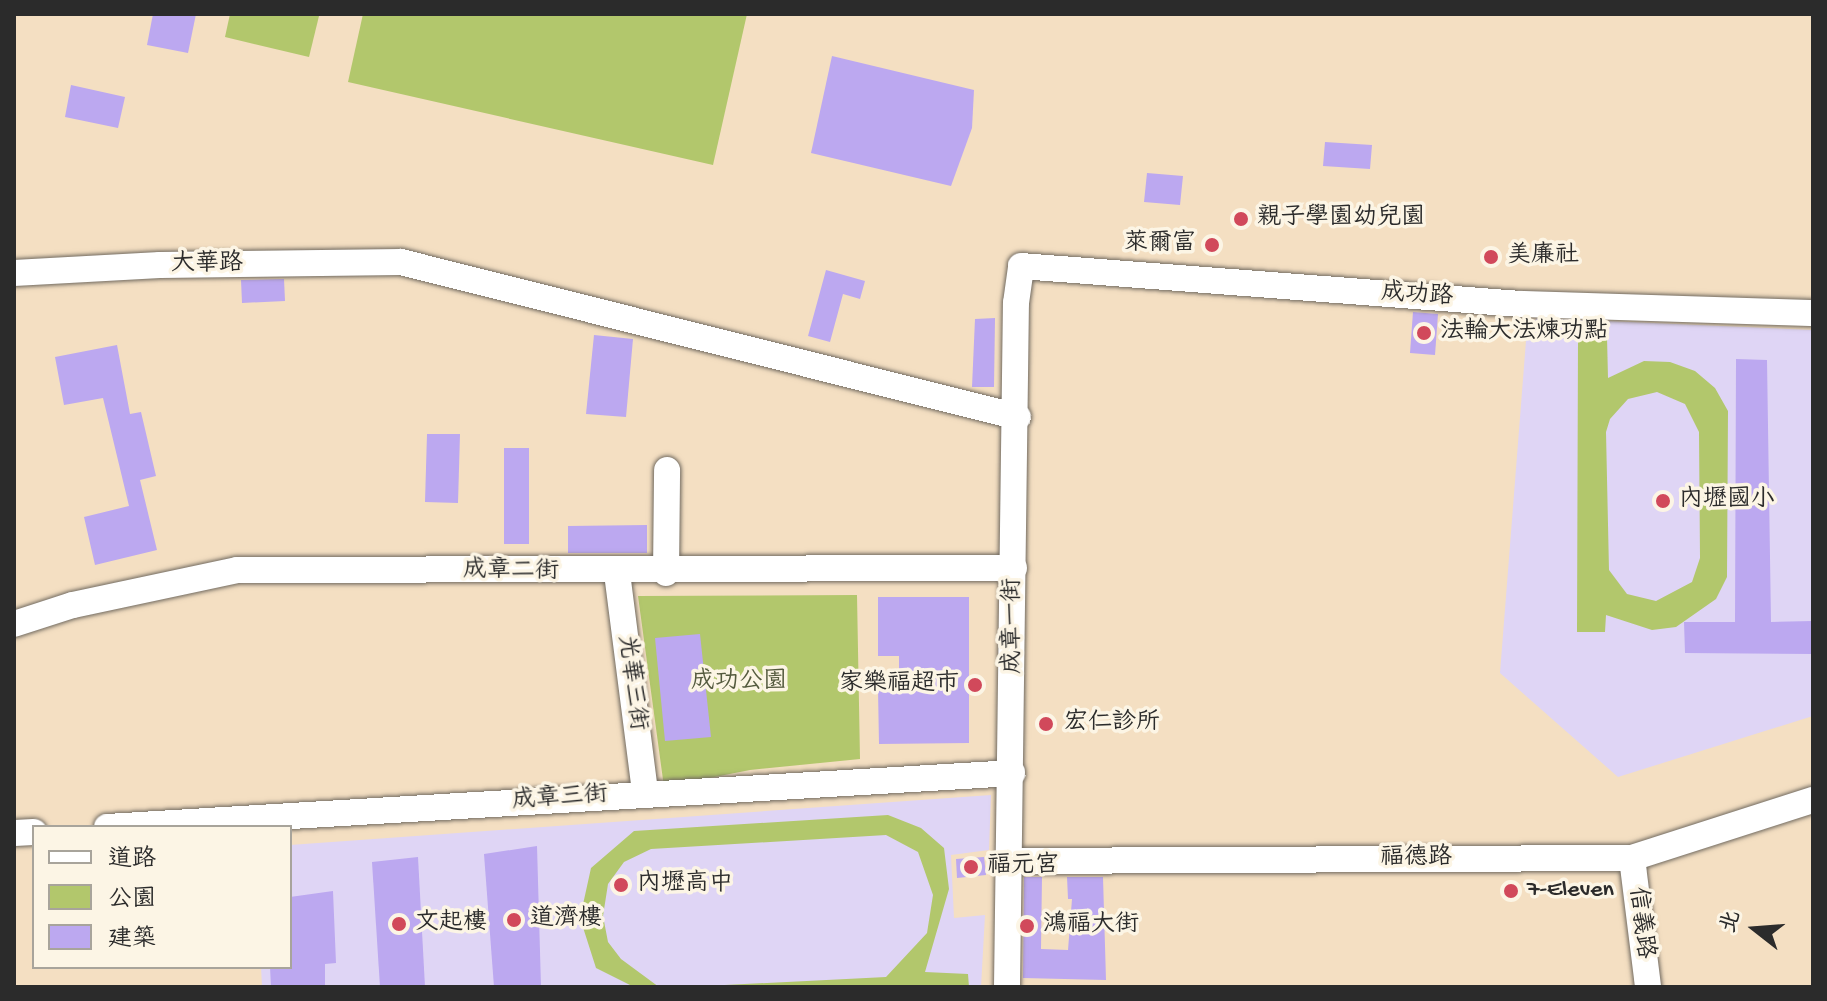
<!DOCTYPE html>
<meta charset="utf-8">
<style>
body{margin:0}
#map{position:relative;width:1827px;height:1001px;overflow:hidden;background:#f4dfc2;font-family:"Gochi Hand","LXGW WenKai TC",sans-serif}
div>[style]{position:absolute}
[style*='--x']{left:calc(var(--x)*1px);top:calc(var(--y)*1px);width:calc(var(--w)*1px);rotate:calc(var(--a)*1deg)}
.built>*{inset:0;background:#dfd5f5}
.green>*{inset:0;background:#b2c76c}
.building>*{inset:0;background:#bca8f0}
.roads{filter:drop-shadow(0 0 2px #716a60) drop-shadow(0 0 2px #716a60)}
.minor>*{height:26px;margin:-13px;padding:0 13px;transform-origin:13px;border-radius:13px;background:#fff}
.dots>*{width:22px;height:22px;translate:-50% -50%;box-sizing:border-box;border:4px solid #fcf5e5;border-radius:50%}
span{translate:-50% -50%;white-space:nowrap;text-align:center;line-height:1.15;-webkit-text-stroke:7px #fcf5e5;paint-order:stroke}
.poi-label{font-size:24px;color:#2b2b2b}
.left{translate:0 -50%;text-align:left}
.right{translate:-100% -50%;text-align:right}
.street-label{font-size:24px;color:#2b2b2b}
.park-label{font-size:24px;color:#545a3e}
.frame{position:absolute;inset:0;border:16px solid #2b2b2b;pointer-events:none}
.legend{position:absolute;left:32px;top:825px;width:260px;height:144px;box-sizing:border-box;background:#fcf5e5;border:2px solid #a8a49b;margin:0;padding:10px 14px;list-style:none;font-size:24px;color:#2b2b2b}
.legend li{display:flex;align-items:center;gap:16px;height:40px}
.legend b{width:40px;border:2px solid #a8a49b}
.north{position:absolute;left:1715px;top:889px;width:80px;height:80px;-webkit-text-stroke:6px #fcf5e5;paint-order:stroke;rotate:287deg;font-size:22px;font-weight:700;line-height:32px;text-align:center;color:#2b2b2b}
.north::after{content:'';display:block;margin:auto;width:28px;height:36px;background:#2b2b2b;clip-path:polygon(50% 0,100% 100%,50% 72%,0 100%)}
</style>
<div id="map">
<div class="built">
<div style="clip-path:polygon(1537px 318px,1813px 330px,1813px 716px,1618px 777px,1500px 673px,1527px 328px)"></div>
<div style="clip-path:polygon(991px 795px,989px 850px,951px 855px,954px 918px,985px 915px,981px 987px,262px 987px,261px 967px,290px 967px,290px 845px)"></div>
</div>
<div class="green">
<div style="clip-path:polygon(230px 14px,319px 16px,309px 57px,225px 37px)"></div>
<div style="clip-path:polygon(363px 14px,747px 14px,713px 165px,348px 82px)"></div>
<div style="clip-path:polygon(evenodd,1578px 337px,1607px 337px,1608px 378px,1644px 361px,1670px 362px,1695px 371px,1715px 388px,1728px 411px,1727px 577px,1716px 599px,1676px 627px,1652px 630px,1606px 615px,1605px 632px,1577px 632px,1578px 337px,1657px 392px,1685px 404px,1699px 432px,1700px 558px,1692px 582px,1656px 601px,1627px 594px,1609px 570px,1606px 432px,1610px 419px,1628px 399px,1657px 392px)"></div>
<div style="clip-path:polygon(857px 595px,860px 759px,750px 770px,664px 787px,638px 596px)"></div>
<div style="clip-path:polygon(888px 815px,921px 828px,944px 848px,949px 889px,925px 972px,968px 974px,969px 987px,685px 987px,886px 977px,927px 933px,933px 895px,918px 852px,886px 835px,651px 849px,624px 862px,608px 884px,603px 916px,608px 942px,621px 959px,659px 987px,634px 987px,596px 968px,580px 918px,591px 868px,634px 831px)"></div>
</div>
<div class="building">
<div style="clip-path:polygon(153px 14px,196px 14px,188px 53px,147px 45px)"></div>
<div style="clip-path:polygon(832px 56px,974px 90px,972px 128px,951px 186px,811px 153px)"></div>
<div style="clip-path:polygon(71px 85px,125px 97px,118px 128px,65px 117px)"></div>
<div style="clip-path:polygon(1325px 142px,1372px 145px,1370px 169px,1323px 166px)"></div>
<div style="clip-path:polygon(1147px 173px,1183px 176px,1180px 205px,1144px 202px)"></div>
<div style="clip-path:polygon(826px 270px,865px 281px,860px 299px,843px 294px,830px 342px,808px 336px)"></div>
<div style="clip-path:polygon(284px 279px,285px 301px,242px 303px,241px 280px)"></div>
<div style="clip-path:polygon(1413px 312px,1438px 314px,1435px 355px,1410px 353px)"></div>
<div style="clip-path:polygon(995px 318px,994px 387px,972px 387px,975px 319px)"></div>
<div style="clip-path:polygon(594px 335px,633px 339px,626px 417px,586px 414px)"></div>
<div style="clip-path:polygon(117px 345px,130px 414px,141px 412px,156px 476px,140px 480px,157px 550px,95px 565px,84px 517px,129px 506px,103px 398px,64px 405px,55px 357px)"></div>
<div style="clip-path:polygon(1736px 359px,1767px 360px,1771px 622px,1813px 621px,1813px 654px,1685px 653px,1684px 622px,1735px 622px)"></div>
<div style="clip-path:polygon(427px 434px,460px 434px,458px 503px,425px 502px)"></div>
<div style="clip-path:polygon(504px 448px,529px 448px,529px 544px,504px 544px)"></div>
<div style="clip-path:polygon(647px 525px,647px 553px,568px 553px,568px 526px)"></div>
<div style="clip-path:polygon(878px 597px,969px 597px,969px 743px,879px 744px,878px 690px,899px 690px,899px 656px,878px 656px)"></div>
<div style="clip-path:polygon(700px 634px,711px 737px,665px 741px,655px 638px)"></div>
<div style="clip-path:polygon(537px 846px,541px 987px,494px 987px,484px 854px)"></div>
<div style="clip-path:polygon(418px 857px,425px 987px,380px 987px,372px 862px)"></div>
<div style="clip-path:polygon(984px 857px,986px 875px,957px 878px,956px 859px)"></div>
<div style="clip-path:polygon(1024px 877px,1042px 877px,1041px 949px,1068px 950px,1072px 899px,1068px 899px,1067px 877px,1103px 877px,1106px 980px,1023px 978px)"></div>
<div style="clip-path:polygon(333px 891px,336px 963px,325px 964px,325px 987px,271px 987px,270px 967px,290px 967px,290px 897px)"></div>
</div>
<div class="roads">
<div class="minor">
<div style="--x:14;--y:273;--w:146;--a:-3.1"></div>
<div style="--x:160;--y:265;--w:241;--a:-0.7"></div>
<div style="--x:401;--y:262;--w:636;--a:14.1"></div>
<div style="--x:617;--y:573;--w:222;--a:82.7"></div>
<div style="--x:666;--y:573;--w:103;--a:-89.4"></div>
<div style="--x:14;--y:624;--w:62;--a:-17.9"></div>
<div style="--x:73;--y:605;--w:168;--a:-12"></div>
<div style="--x:237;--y:570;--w:777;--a:-0.15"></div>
<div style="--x:107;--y:827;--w:907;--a:-3.41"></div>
<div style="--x:14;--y:833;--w:20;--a:-3"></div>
<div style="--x:1632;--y:858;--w:130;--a:82.9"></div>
<div style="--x:1010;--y:861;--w:622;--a:-0.28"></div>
<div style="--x:1632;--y:858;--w:190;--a:-17.8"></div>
<div style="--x:1007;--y:987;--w:684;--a:-89.25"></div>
<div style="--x:1016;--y:303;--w:37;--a:-82"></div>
<div style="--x:1021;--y:266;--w:501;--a:4.35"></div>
<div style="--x:1521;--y:304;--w:292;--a:1.8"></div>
</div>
</div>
<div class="dots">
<div style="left:1241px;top:219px;background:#d1495b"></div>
<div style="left:1212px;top:245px;background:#d1495b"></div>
<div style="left:1491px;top:257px;background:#d1495b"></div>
<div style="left:1424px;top:333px;background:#d1495b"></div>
<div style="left:1663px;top:501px;background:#d1495b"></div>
<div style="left:975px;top:685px;background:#d1495b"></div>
<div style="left:1046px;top:724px;background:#d1495b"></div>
<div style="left:971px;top:867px;background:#d1495b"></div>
<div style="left:621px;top:885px;background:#d1495b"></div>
<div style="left:1511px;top:891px;background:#d1495b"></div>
<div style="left:514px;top:920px;background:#d1495b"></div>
<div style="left:399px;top:924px;background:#d1495b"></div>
<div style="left:1027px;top:926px;background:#d1495b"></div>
</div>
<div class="poi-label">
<span class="left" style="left:1257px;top:219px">親子學園幼兒園</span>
<span class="right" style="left:1196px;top:245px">萊爾富</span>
<span class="left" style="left:1507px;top:257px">美廉社</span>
<span class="left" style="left:1440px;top:333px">法輪大法煉功點</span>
<span class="left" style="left:1679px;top:501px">內壢國小</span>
<span class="right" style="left:959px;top:685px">家樂福超市</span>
<span class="left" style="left:1064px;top:724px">宏仁診所</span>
<span class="left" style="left:987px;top:867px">福元宮</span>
<span class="left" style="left:637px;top:885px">內壢高中</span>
<span class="left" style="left:1527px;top:891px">7-Eleven</span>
<span class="left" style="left:530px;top:920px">道濟樓</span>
<span class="left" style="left:415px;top:924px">文起樓</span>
<span class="left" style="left:1043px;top:926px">鴻福大街</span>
</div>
<div class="street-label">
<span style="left:207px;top:265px">大華路</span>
<span style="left:1417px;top:296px;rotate:4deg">成功路</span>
<span style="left:511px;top:572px;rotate:1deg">成章二街</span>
<span style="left:1014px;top:626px;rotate:-90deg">成章一街</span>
<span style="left:631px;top:683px;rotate:83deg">光華三街</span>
<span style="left:560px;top:799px;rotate:-4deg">成章三街</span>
<span style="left:1416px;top:859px">福德路</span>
<span style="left:1640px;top:923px;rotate:83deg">信義路</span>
</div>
<div class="park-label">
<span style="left:739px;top:683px">成功公園</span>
</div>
<div class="frame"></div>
<ul class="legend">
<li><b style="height:10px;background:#fff"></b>道路</li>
<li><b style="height:22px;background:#b2c76c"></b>公園</li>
<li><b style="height:22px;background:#bca8f0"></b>建築</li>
</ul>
<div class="north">北</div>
</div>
